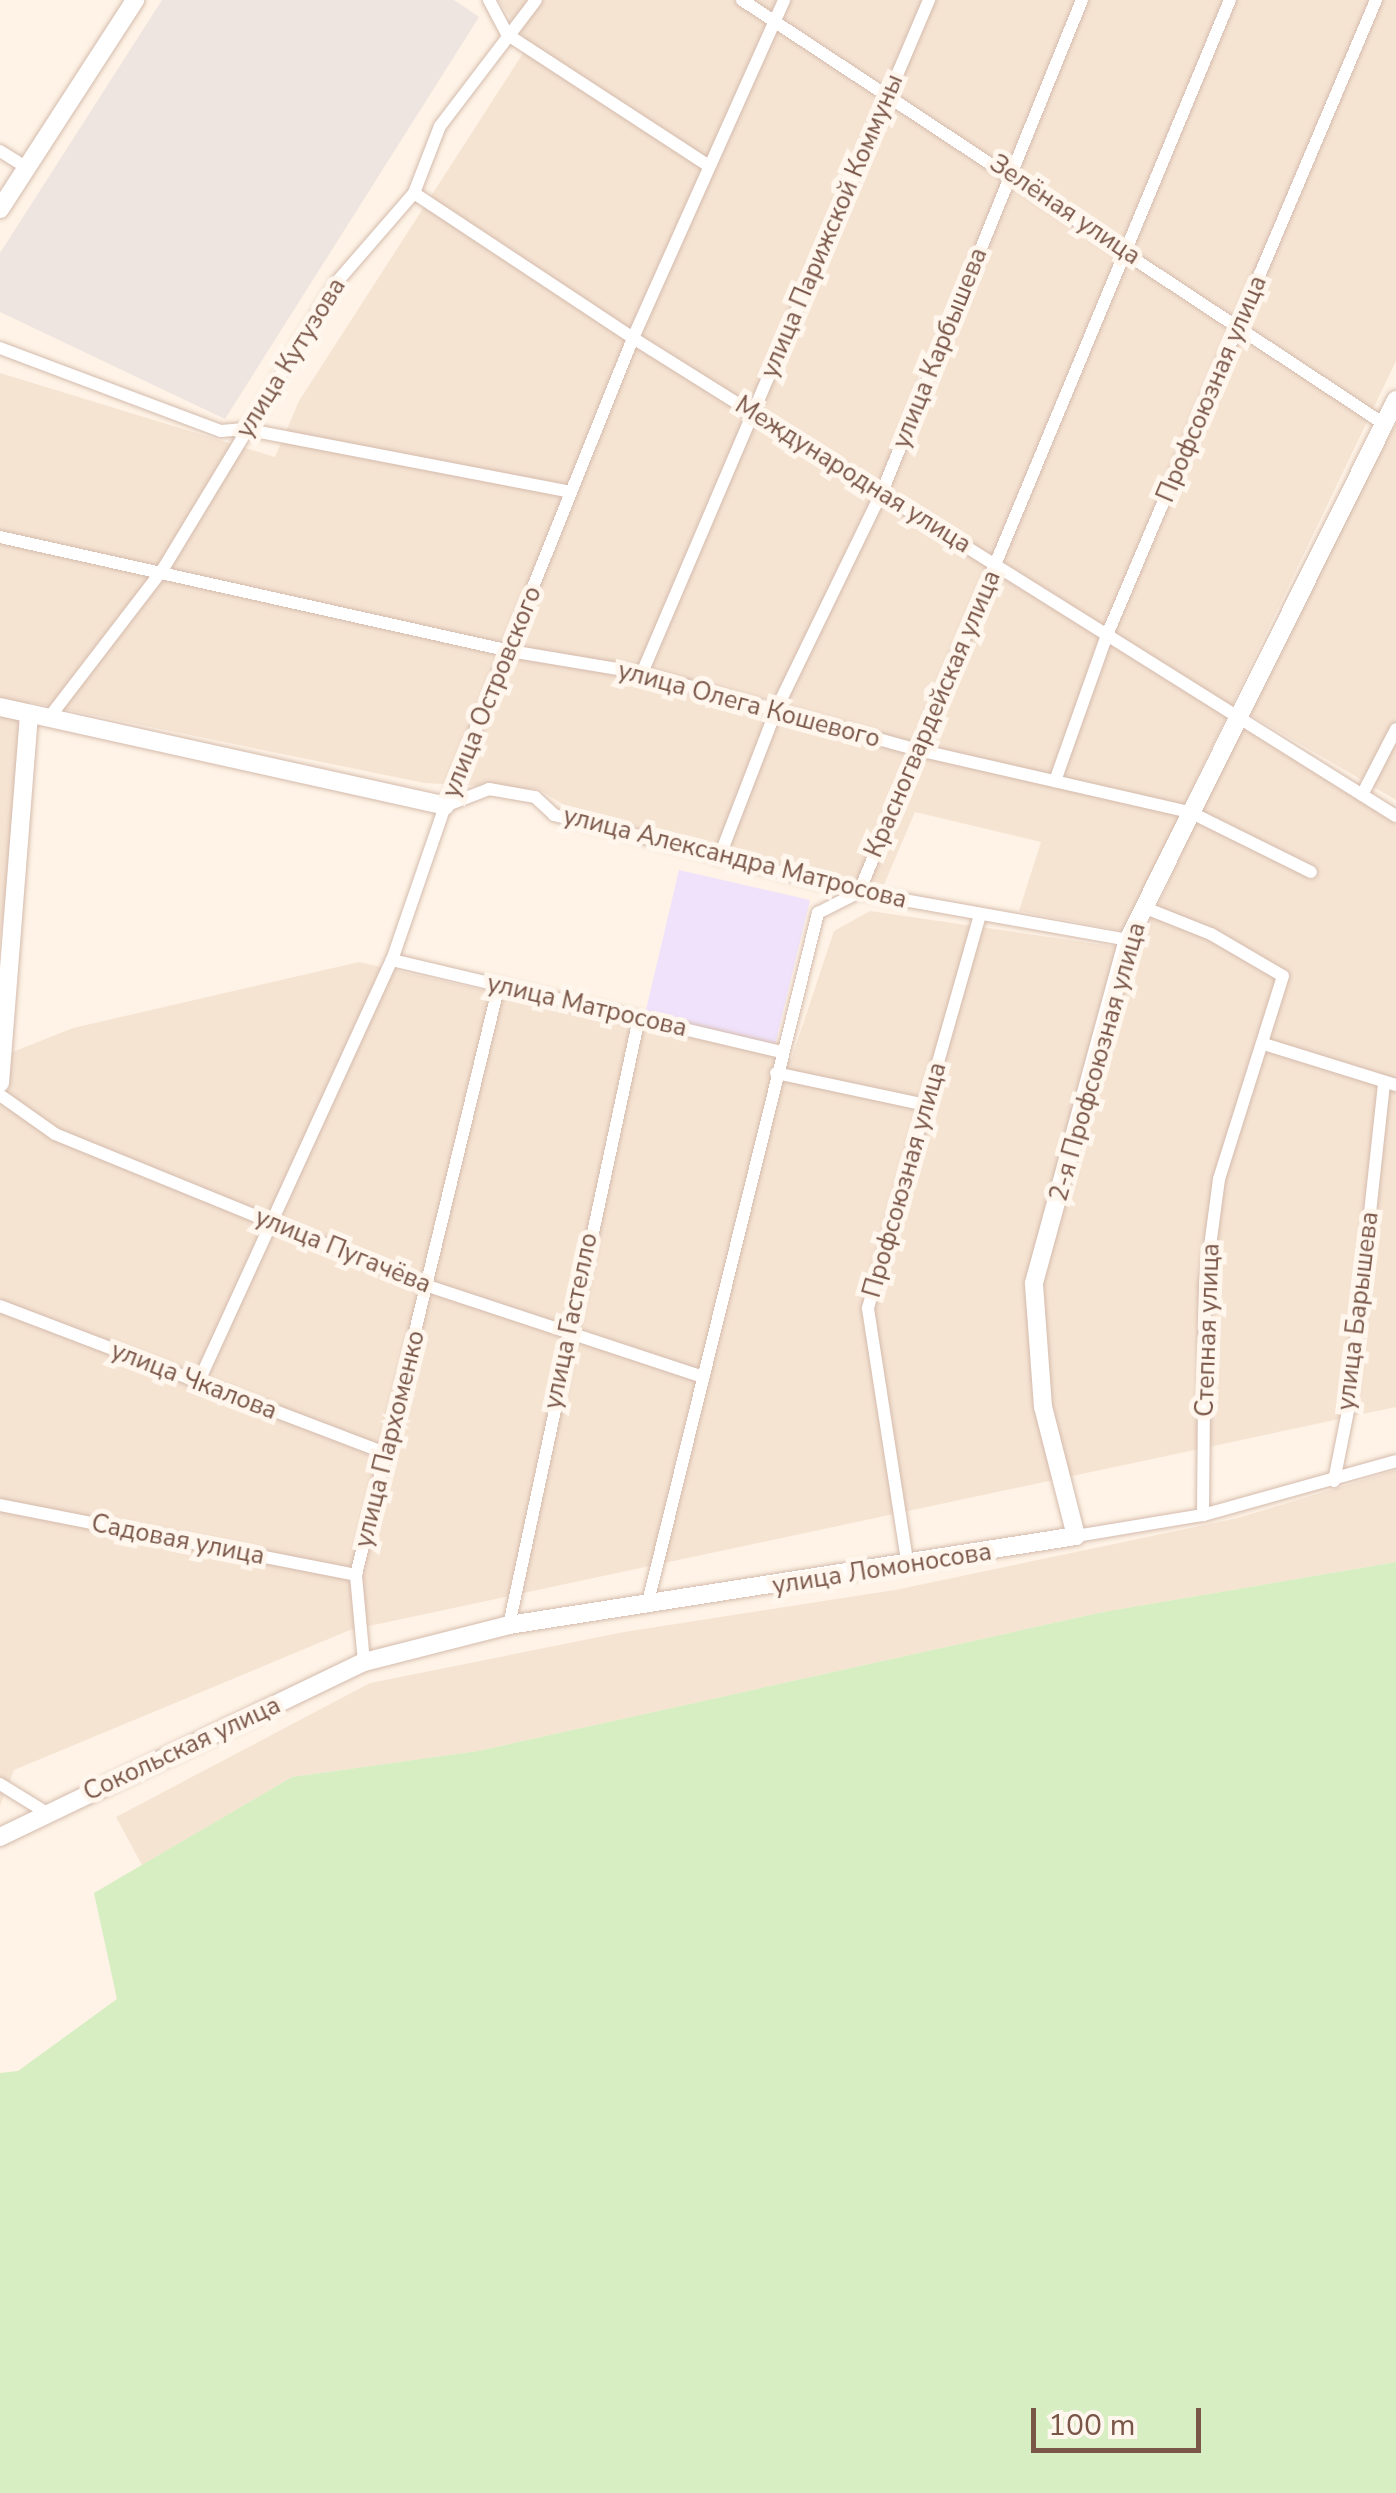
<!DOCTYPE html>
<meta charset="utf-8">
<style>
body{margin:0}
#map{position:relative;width:1396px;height:2493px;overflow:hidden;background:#fef3e6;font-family:"Nunito Sans",sans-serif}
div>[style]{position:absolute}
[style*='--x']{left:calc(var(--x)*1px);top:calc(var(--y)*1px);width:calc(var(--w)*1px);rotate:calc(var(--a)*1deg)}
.residential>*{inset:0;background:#f6e4d3}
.industrial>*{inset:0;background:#eee5e0}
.education>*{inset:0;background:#f0e2fb}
.green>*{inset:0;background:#d7edc2}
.roads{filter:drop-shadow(0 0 2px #d4bbad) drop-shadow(0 0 2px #d4bbad)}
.minor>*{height:12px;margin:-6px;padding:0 6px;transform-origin:6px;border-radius:6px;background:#fff}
.tertiary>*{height:18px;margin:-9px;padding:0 9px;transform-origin:9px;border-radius:9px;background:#fff}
span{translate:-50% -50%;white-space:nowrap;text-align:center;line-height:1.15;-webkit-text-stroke:10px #fff7ee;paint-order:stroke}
.street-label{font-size:25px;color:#7a5648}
.scale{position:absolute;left:1031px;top:2408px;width:170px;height:45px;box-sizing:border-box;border:5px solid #7a5648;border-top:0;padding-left:12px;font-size:30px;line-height:35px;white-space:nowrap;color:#7a5648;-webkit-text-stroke:8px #fff7ee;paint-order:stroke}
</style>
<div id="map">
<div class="residential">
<div style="clip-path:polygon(498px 0,1396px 0,1396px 361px,1124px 931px,1019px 911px,1041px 842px,915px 812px,880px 894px,595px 824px,538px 789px,424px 783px,29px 702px,0 941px,0 373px,275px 457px,299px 401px,529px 44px)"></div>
<div style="clip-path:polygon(1396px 423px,1396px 800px,1247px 713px)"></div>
<div style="clip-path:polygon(1239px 725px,1396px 824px,1396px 1407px,350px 1630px,14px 1770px,0 1806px,0 1057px,73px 1028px,359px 962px,791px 1060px,834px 931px,870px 911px,1138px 950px)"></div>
<div style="clip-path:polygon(1396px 1470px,1396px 1562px,1103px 1612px,478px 1751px,292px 1777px,142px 1865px,116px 1817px,370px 1683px,624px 1632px,895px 1590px,1238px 1518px)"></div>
</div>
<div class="industrial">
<div style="clip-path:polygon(162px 0,454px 0,479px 17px,225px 419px,0 312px,0 253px)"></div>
</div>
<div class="education">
<div style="clip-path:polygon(679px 870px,810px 900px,775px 1045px,645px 1014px)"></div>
</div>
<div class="green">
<div style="clip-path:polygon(1396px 1562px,1396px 2493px,0 2493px,0 2073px,18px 2071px,117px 1999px,94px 1893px,292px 1777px,478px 1751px,1103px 1612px)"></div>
</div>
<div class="roads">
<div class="minor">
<div style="--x:489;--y:0;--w:40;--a:62"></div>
<div style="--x:508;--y:35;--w:236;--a:33.1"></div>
<div style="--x:742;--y:0;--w:769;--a:33.44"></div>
<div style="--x:0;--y:151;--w:32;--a:32"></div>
<div style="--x:414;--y:193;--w:263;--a:33.5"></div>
<div style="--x:633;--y:338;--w:900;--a:32.07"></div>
<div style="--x:0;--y:348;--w:236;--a:20.6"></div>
<div style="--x:221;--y:431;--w:23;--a:-5"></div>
<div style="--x:244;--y:429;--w:332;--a:10.9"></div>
<div style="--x:0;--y:537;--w:523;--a:12.6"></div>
<div style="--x:510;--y:651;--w:134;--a:9.5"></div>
<div style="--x:642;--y:673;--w:282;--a:15.6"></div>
<div style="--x:914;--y:749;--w:283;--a:12.9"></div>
<div style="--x:1190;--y:812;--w:135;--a:26.4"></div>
<div style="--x:642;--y:673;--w:732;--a:-66.9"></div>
<div style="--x:48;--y:719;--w:189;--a:-52.5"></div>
<div style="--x:163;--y:569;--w:334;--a:-58.8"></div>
<div style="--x:336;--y:283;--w:119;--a:-49.1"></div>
<div style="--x:414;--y:193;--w:72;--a:-68.8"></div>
<div style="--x:440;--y:126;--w:158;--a:-52.7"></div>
<div style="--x:1055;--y:781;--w:155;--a:-70.4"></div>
<div style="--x:1107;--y:635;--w:690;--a:-67.04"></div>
<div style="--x:1362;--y:795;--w:74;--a:-62.7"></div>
<div style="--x:445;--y:806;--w:47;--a:-21.1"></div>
<div style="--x:489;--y:789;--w:47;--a:9.9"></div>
<div style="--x:535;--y:797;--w:26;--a:43"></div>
<div style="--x:554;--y:815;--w:315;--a:14.2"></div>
<div style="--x:859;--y:892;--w:273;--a:10.1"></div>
<div style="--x:719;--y:858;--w:159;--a:-68.9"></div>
<div style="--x:776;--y:710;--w:242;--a:-64.1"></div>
<div style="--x:882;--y:492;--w:531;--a:-67.88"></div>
<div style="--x:1143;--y:907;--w:73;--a:21.7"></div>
<div style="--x:1211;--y:934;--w:83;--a:30.3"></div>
<div style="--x:1283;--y:976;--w:213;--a:107.5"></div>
<div style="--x:1219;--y:1179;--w:106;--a:97.6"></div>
<div style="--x:1205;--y:1284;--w:231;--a:90.5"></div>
<div style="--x:392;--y:960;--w:400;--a:13.3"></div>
<div style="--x:1264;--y:1044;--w:138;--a:17.3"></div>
<div style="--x:776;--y:1073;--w:154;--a:12"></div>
<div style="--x:0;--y:1095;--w:67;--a:35.3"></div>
<div style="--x:55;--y:1134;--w:403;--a:22.2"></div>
<div style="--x:428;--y:1286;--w:287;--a:18.3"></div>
<div style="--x:0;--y:1306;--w:415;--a:20.9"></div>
<div style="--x:198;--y:1383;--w:465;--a:-65.4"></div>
<div style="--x:392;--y:960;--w:163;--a:-71"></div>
<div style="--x:445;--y:806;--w:504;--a:-68.11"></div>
<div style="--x:633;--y:338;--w:370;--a:-65.9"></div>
<div style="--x:1334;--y:1481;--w:76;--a:-78.7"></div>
<div style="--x:1349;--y:1406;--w:326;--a:-83.8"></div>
<div style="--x:0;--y:1505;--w:363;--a:11.1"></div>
<div style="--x:1076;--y:1536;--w:129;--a:-9.4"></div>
<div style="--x:1203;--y:1515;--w:200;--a:-15.6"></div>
<div style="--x:908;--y:1567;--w:262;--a:-98.8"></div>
<div style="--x:868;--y:1308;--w:408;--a:-74.1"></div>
<div style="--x:647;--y:1606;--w:714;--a:-76.14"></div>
<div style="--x:818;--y:913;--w:46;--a:-27.1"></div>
<div style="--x:859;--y:892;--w:966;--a:-67.42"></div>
<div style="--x:509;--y:1625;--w:621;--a:-77.91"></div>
<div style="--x:364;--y:1662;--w:87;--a:-95.3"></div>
<div style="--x:356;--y:1575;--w:607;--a:-76.38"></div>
<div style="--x:0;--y:1784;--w:55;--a:31.7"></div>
</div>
<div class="tertiary">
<div style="--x:0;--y:209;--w:249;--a:-57.1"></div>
<div style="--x:0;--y:707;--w:456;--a:12.5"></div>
<div style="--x:0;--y:1083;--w:370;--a:-85.5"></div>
<div style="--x:0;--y:1837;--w:404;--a:-25.7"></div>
<div style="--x:364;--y:1662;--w:150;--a:-14.3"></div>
<div style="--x:509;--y:1625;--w:574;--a:-8.92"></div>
<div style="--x:1076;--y:1536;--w:133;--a:-104.3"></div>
<div style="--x:1043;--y:1407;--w:124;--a:-94.2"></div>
<div style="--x:1034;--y:1283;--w:356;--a:-74.7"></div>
<div style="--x:1128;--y:940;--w:603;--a:-63.6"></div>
</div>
</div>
<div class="street-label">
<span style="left:1065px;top:210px;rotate:34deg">Зелёная улица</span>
<span style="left:832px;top:226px;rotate:-67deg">улица Парижской Коммуны</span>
<span style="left:940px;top:348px;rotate:-68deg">улица Карбышева</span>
<span style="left:291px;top:358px;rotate:-58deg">улица Кутузова</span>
<span style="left:1212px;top:389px;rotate:-67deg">Профсоюзная улица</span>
<span style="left:853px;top:475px;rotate:32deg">Международная улица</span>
<span style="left:492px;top:692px;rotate:-68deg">улица Островского</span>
<span style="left:749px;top:705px;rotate:15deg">улица Олега Кошевого</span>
<span style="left:933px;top:714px;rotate:-67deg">Красногвардейская улица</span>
<span style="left:735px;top:858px;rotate:14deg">улица Александра Матросова</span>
<span style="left:587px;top:1006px;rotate:13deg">улица Матросова</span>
<span style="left:1098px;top:1062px;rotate:-74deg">2-я Профсоюзная улица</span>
<span style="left:905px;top:1180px;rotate:-74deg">Профсоюзная улица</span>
<span style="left:343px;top:1251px;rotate:22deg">улица Пугачёва</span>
<span style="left:1358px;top:1311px;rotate:-83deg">улица Барышева</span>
<span style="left:571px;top:1321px;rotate:-78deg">улица Гастелло</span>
<span style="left:1208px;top:1330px;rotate:-88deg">Степная улица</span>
<span style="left:194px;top:1381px;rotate:21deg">улица Чкалова</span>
<span style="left:390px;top:1439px;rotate:-76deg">улица Пархоменко</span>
<span style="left:178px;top:1540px;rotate:11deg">Садовая улица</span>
<span style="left:882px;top:1569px;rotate:-9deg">улица Ломоносова</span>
<span style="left:182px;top:1749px;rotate:-25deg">Сокольская улица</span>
</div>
<div class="scale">100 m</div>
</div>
